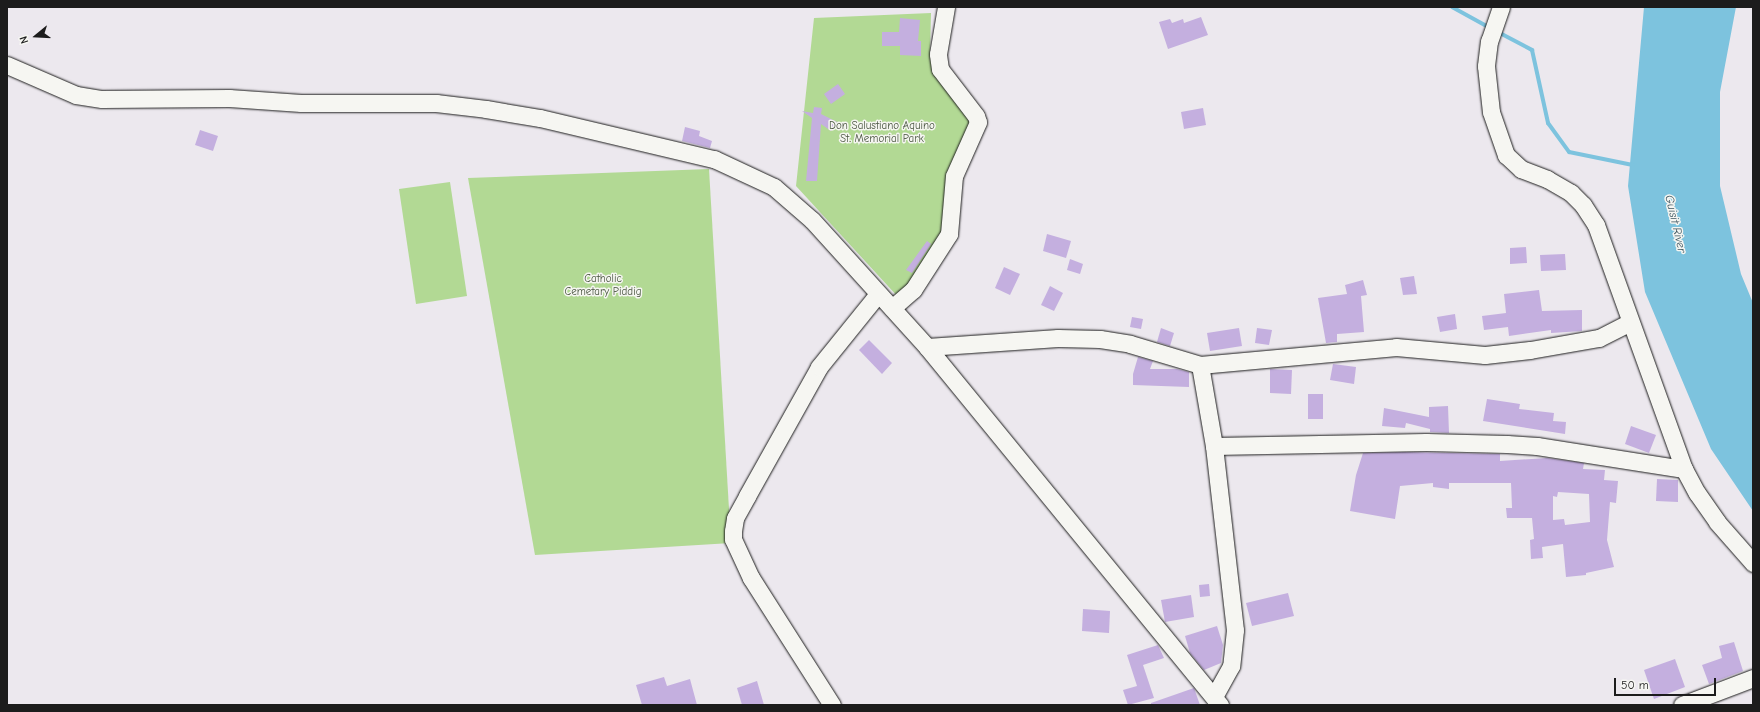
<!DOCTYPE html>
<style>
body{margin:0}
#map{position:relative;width:1760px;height:712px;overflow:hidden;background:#ece8ee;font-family:"Comic Neue",sans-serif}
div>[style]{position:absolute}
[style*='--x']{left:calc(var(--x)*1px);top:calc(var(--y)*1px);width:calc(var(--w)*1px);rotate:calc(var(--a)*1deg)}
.green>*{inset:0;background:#b2d994}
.water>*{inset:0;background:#7dc3de}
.stream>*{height:4px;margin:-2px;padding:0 2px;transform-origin:2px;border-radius:2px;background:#7dc3de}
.building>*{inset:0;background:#c4afdf}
.roads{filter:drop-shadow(0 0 1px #1c1c1c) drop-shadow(0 0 1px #1c1c1c)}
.minor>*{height:17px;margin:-8.5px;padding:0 8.5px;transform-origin:8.5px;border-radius:8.5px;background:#f6f6f2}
span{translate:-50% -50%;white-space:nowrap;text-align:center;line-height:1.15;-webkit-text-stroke:3px #f6f6f2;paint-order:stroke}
.park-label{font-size:11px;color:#495540}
.water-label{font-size:12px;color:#3e5660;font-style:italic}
.frame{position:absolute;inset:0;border:8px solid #1c1c1c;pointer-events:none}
.north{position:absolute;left:16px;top:16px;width:40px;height:40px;-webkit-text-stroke:3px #f6f6f2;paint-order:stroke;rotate:252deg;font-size:11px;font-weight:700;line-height:16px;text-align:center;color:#1c1c1c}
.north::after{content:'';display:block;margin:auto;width:14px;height:18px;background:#1c1c1c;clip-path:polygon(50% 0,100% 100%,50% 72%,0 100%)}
.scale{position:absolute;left:1614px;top:678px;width:102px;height:18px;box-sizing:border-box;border:2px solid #1c1c1c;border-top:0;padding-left:5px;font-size:12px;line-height:14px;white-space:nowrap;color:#1c1c1c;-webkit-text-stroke:3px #f6f6f2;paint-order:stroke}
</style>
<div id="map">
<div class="green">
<div style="clip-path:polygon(931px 13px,930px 54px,970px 123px,947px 230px,899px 298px,796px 186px,814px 18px)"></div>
<div style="clip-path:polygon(709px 169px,731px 543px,535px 555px,468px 178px)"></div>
<div style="clip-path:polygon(450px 182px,467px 296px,416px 304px,399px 189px)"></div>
</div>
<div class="water">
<div style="clip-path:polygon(1644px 7px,1736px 7px,1720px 92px,1720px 186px,1741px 274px,1753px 303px,1753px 511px,1711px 449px,1645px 292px,1628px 186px)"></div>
</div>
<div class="stream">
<div style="--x:1452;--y:7;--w:43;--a:28.9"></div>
<div style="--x:1496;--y:31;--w:41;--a:27.8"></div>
<div style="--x:1532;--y:50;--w:75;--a:77.6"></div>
<div style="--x:1548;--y:123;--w:36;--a:54"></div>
<div style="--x:1569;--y:152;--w:65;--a:11.5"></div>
</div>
<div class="building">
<div style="clip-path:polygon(1201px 17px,1208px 35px,1168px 49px,1159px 22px,1170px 19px,1172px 23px,1183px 19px,1184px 23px)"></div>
<div style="clip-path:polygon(900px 18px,920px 20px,918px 41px,921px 41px,921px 56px,900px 55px,900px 46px,882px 46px,882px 32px,899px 32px)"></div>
<div style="clip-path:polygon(838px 84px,845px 94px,831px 104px,824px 94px)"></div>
<div style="clip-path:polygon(814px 107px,822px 108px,821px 114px,837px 122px,831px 131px,821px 124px,817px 181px,806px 181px,812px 118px,802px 111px,813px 113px)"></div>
<div style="clip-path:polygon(1203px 108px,1206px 125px,1184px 129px,1181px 112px)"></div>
<div style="clip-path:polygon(685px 127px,700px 131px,699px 136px,712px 141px,710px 148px,682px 141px)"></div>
<div style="clip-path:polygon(200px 130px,218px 136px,213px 151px,195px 145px)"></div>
<div style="clip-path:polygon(1047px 234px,1071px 241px,1066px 258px,1043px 251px)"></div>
<div style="clip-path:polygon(927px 241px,931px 244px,912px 273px,906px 270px)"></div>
<div style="clip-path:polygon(1526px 247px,1527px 263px,1510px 264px,1510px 248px)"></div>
<div style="clip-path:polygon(1565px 254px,1566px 270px,1541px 271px,1540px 255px)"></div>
<div style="clip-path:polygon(1070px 259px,1083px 264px,1080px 274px,1067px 270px)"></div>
<div style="clip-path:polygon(1004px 267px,1020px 274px,1010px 295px,995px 288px)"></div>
<div style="clip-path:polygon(1414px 276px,1417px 294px,1403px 295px,1400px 278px)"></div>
<div style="clip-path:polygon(1363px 280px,1367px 295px,1361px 296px,1364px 332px,1337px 334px,1337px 342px,1326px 343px,1318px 298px,1347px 294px,1345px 285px)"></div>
<div style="clip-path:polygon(1050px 286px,1063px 293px,1054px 311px,1041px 305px)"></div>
<div style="clip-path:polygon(1539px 290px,1542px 311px,1582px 310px,1582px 331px,1551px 333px,1551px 330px,1509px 336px,1508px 327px,1484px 330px,1482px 316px,1506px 313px,1504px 294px)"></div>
<div style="clip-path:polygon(1455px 314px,1457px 329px,1440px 332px,1437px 317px)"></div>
<div style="clip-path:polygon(1132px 317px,1143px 319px,1141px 329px,1130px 327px)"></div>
<div style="clip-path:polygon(1161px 328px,1174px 333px,1170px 346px,1157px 342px)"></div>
<div style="clip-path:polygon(1239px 328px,1242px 346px,1210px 351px,1207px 333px)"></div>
<div style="clip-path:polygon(1257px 328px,1272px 330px,1269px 345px,1255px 343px)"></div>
<div style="clip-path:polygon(869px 340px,892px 363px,882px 374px,859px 350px)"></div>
<div style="clip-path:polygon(1138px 357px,1153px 361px,1150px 369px,1177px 369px,1189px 372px,1189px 387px,1133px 385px,1133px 374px)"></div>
<div style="clip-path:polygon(1333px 364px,1356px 367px,1354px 384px,1330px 380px)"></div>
<div style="clip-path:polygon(1270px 369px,1292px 370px,1291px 394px,1270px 393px)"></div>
<div style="clip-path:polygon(1308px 394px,1323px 394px,1323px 419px,1308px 419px)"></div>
<div style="clip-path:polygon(1487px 399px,1520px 404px,1519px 409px,1554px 413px,1553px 421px,1566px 422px,1565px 434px,1483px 421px)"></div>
<div style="clip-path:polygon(1448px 406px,1449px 433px,1430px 432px,1430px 429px,1406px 423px,1405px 428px,1382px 426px,1384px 408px,1429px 417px,1429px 407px)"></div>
<div style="clip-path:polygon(1631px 426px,1656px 435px,1649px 453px,1625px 444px)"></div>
<div style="clip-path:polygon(evenodd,1404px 452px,1500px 454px,1500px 461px,1547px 458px,1584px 463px,1583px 469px,1605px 470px,1604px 480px,1618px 481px,1616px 503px,1610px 502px,1607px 540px,1614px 567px,1586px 573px,1586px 575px,1566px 577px,1563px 544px,1542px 547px,1543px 558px,1531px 559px,1530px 540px,1534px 539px,1532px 518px,1507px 518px,1506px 508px,1512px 508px,1511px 483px,1449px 483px,1449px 489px,1433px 487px,1433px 483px,1400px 486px,1395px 519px,1350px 511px,1356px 475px,1363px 453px,1404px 452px,1558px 492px,1589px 494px,1590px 522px,1565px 525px,1564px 519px,1553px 520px,1553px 496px,1557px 497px,1558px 492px)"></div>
<div style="clip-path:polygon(1657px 479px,1678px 480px,1678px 502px,1656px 501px)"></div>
<div style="clip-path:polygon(1209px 584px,1210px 596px,1200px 597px,1199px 585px)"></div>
<div style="clip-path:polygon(1288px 593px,1294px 616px,1252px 626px,1246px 603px)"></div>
<div style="clip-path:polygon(1191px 595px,1194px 617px,1165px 622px,1161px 600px)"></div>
<div style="clip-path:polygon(1083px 609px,1110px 611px,1109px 633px,1082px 631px)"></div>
<div style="clip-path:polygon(1217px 626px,1223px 645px,1221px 663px,1204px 670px,1190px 653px,1185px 636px)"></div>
<div style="clip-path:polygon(1734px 642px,1743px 671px,1709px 684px,1702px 665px,1722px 658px,1719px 646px)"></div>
<div style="clip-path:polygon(1158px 645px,1164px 658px,1143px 665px,1154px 698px,1128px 705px,1123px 690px,1137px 686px,1127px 655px)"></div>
<div style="clip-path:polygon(1675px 659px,1685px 687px,1654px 699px,1644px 670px)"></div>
<div style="clip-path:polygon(664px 677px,667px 686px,690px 679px,697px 705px,642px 705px,636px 685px)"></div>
<div style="clip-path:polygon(757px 681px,764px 705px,742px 705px,737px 688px)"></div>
<div style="clip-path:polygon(1194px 688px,1200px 705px,1151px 705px,1151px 703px)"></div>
</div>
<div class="roads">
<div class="minor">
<div style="--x:1501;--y:7;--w:36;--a:109"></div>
<div style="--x:1489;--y:41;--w:25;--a:97"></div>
<div style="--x:1486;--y:66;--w:46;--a:83.8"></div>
<div style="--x:1491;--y:112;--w:46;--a:70.8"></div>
<div style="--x:1506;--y:155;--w:21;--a:43"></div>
<div style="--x:1521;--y:169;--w:28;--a:21"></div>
<div style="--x:1547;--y:179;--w:28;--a:30"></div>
<div style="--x:1571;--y:193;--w:17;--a:45"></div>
<div style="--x:1583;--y:205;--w:24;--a:57"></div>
<div style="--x:1596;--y:225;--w:259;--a:70.2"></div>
<div style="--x:1684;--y:469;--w:27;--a:62"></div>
<div style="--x:1697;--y:493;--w:35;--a:55"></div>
<div style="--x:1717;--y:522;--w:55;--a:48.7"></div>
<div style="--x:7;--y:65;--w:75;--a:23.5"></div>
<div style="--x:76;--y:95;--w:26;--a:9"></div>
<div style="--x:102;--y:99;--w:127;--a:-0.5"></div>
<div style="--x:229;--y:98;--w:72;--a:4"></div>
<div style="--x:301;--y:103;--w:135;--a:0"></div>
<div style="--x:436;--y:103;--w:50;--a:6.8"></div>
<div style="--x:486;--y:109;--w:55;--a:9.5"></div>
<div style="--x:540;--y:118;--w:179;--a:13.3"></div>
<div style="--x:714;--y:159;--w:66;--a:25"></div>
<div style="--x:774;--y:187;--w:50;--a:41"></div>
<div style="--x:812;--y:220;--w:171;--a:47.8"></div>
<div style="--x:927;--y:347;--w:463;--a:50.7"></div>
<div style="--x:892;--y:308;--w:28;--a:-41"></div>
<div style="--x:913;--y:290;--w:67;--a:-57.3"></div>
<div style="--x:949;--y:234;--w:58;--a:-85.1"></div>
<div style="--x:954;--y:176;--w:59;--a:-66"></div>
<div style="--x:978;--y:122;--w:6;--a:-108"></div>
<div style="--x:976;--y:116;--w:59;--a:-127.5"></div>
<div style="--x:940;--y:69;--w:15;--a:-98"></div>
<div style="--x:938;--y:54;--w:48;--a:-80.3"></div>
<div style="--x:927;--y:347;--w:131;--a:-3.9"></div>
<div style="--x:1058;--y:338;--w:42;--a:1.4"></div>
<div style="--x:1100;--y:339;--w:30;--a:9"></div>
<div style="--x:1130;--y:344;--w:73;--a:16.7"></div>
<div style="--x:1200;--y:365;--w:197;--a:-5.2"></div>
<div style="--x:1396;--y:347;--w:89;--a:5.1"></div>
<div style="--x:1485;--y:355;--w:45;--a:-6.3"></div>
<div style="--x:1530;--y:350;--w:70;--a:-9.9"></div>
<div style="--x:1599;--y:338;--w:35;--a:-27"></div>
<div style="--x:1200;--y:365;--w:82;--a:80.2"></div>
<div style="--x:1214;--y:446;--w:185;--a:83.5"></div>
<div style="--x:1235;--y:630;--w:36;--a:96"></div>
<div style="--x:1231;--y:666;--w:35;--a:119"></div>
<div style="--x:1214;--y:446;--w:212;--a:-1.1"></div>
<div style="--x:1426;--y:442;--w:81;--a:1.4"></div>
<div style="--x:1507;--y:444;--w:30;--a:4"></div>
<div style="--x:1537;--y:446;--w:149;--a:8.9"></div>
<div style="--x:832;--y:705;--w:151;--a:-122.5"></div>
<div style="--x:751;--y:578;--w:43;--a:-114.8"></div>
<div style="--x:733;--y:539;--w:8;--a:-90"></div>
<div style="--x:733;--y:531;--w:13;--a:-81"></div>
<div style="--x:735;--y:518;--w:25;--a:-61"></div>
<div style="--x:747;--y:496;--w:148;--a:-60.8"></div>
<div style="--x:819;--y:367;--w:94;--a:-51.1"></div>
<div style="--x:1682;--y:705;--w:76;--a:-20.8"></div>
</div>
</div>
<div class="park-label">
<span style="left:882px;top:133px">Don Salustiano Aquino<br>St. Memorial Park</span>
<span style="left:603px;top:286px">Catholic<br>Cemetary Piddig</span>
</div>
<div class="water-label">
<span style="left:1675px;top:224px;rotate:77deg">Guisit River</span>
</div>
<div class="frame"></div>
<div class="north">N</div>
<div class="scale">50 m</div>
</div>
